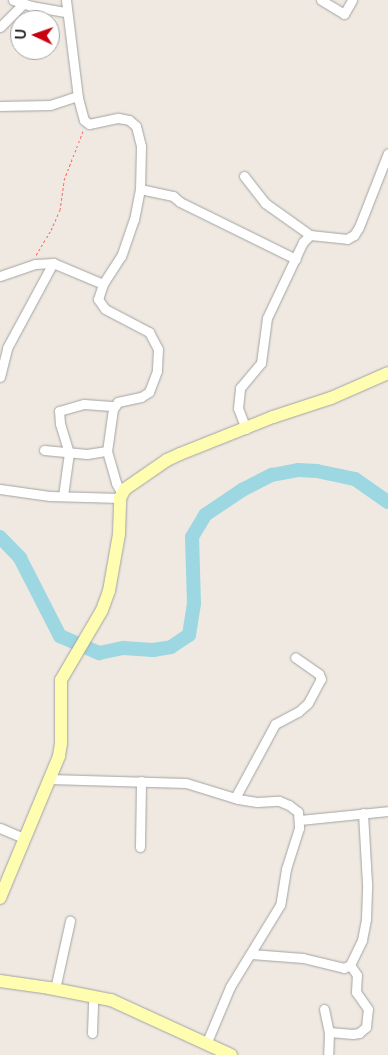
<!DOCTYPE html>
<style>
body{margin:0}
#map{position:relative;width:388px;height:1055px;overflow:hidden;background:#efe9e1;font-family:Raleway,sans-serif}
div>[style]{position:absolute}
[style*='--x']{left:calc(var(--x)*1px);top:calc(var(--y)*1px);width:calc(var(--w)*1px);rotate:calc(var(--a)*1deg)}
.river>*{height:14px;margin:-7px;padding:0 7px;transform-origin:7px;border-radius:7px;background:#9cd7e2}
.path>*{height:1px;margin-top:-0.5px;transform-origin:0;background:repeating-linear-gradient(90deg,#ff6662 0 2.5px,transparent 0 5px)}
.roads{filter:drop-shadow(0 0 1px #a3a3a3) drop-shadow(0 0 1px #a3a3a3)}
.street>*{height:9px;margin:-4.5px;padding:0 4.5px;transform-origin:4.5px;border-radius:4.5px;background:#fff}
.secondary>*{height:12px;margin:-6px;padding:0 6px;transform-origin:6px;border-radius:6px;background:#fffdaf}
span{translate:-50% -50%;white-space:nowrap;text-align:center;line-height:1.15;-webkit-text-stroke:4px #fff;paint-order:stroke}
.north{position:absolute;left:10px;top:10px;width:50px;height:50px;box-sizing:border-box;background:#fff;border:1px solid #a4a4a4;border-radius:50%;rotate:273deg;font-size:14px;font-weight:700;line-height:20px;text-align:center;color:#1c1c1c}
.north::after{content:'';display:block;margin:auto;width:18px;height:22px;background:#c90010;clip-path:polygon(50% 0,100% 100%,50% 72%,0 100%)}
</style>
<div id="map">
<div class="river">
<div style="--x:0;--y:537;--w:29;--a:46"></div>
<div style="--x:20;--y:558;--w:88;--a:62.9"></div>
<div style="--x:60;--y:636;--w:43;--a:23.6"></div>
<div style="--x:99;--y:653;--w:25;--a:-12"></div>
<div style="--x:123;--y:648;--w:30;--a:4"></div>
<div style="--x:153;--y:650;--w:18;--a:-9"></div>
<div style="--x:171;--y:647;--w:22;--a:-34"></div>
<div style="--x:189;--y:635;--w:31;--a:-81"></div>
<div style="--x:194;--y:604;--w:67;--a:-91.7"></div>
<div style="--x:192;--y:537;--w:26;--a:-59"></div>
<div style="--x:205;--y:515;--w:45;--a:-34"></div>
<div style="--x:242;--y:490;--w:34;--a:-27"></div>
<div style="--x:272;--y:475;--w:26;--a:-11"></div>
<div style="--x:298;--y:470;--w:19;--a:3"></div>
<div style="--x:317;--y:471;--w:39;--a:12"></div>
<div style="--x:355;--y:479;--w:40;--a:34.9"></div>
</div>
<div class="path">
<div style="--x:36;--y:255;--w:29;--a:-59"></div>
<div style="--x:51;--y:230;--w:22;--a:-66"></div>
<div style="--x:60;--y:210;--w:30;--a:-82"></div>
<div style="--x:64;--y:180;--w:53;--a:-68.8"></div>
</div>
<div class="roads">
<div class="street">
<div style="--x:13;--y:0;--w:19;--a:18"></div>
<div style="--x:31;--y:6;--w:36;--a:10"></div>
<div style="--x:66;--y:0;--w:99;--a:83"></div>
<div style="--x:78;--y:98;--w:23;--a:75"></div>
<div style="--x:84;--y:120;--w:6;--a:39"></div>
<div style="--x:89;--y:124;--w:30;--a:-12"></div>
<div style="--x:118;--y:118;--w:11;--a:10"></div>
<div style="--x:129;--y:120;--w:9;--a:41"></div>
<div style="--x:136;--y:126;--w:21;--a:76"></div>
<div style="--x:141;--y:146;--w:43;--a:91.3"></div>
<div style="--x:140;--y:189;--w:31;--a:101"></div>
<div style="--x:134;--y:219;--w:39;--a:109"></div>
<div style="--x:121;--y:256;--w:33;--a:123"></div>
<div style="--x:103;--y:284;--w:16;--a:108"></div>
<div style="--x:98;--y:299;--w:12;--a:55"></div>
<div style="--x:105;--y:309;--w:50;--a:27.6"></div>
<div style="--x:149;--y:332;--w:19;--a:62"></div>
<div style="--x:158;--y:349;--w:22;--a:93"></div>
<div style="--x:157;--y:371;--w:22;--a:111"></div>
<div style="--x:149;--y:392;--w:9;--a:148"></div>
<div style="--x:141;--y:397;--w:24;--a:168"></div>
<div style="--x:118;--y:402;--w:9;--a:126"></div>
<div style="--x:113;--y:409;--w:42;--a:98.1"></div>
<div style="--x:107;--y:451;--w:33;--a:74"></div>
<div style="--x:116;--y:483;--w:13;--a:61"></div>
<div style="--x:321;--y:0;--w:27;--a:31"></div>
<div style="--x:344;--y:14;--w:16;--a:-60"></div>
<div style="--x:0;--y:27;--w:33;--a:-45"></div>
<div style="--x:0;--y:106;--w:50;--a:-1.1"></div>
<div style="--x:50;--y:105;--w:29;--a:-18"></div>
<div style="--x:244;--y:176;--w:34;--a:52"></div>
<div style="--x:265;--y:203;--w:55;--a:35.4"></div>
<div style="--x:140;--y:189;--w:34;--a:12"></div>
<div style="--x:173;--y:196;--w:9;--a:41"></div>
<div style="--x:180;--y:202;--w:129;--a:26.2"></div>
<div style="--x:0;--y:276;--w:37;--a:-19"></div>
<div style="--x:35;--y:264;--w:18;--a:-3"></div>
<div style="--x:53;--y:263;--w:54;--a:22.8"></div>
<div style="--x:0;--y:377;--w:30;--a:-76"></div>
<div style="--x:7;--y:348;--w:97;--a:-61.6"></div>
<div style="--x:246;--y:429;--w:22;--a:-111"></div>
<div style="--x:238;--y:408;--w:20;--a:-84"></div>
<div style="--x:240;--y:388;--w:33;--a:-50"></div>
<div style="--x:261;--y:363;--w:45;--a:-82.4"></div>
<div style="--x:267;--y:318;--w:84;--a:-64.7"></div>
<div style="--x:303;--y:242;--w:10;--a:-45"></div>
<div style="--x:310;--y:235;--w:37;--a:6"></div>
<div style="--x:347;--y:239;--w:8;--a:-30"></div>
<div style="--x:354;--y:235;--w:9;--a:-58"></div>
<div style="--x:359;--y:227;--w:79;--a:-68.6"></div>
<div style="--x:44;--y:450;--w:43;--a:5.3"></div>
<div style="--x:87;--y:454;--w:20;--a:-9"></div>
<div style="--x:0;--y:489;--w:50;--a:8"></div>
<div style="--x:50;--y:496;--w:70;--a:1.6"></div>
<div style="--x:63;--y:496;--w:43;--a:-82.1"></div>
<div style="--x:69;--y:453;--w:30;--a:-107"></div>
<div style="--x:60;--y:424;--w:13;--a:-94"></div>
<div style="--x:59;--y:411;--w:26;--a:-16"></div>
<div style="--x:84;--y:404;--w:31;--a:4"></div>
<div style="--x:49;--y:779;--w:137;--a:1.7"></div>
<div style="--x:186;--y:783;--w:54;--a:17.1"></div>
<div style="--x:238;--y:799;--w:19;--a:9"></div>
<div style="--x:257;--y:802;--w:22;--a:-3"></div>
<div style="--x:279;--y:801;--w:11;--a:22"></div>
<div style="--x:289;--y:805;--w:11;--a:38"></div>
<div style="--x:298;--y:812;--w:16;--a:86"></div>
<div style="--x:299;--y:828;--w:43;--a:107.6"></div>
<div style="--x:286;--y:869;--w:36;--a:99"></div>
<div style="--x:280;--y:905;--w:96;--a:121.4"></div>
<div style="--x:230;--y:987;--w:62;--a:112.8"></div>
<div style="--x:235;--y:798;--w:84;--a:-61.6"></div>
<div style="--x:275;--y:724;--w:26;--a:-28"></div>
<div style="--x:298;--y:712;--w:13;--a:-42"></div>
<div style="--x:308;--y:703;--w:27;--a:-62"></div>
<div style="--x:321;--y:679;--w:5;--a:-112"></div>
<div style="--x:319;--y:674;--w:29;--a:-145"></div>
<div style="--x:300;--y:820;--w:88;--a:-5.8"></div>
<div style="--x:0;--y:828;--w:26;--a:23"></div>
<div style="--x:140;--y:847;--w:66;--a:-89.1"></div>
<div style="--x:251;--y:954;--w:52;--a:4.4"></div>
<div style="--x:303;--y:958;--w:42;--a:13.7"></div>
<div style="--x:344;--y:968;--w:7;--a:-27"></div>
<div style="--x:350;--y:965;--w:28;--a:-64"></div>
<div style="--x:362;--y:940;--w:21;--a:-79"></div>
<div style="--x:366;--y:919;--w:36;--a:-88"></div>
<div style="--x:367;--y:883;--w:70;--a:-93.3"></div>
<div style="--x:55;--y:989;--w:70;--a:-77.6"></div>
<div style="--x:324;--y:1009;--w:24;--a:78"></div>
<div style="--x:329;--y:1032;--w:23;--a:92"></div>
<div style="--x:329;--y:1032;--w:24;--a:5"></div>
<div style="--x:353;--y:1034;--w:6;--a:-9"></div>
<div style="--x:359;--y:1033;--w:9;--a:-41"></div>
<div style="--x:366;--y:1027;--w:18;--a:-84"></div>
<div style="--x:368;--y:1009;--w:21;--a:-125"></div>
<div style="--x:356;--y:992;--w:17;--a:-87"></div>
<div style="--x:357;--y:975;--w:12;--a:-125"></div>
<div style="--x:92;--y:1033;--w:36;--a:-88"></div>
</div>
<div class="secondary">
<div style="--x:0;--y:898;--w:154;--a:-67.4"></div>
<div style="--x:59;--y:756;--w:12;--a:-81"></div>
<div style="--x:61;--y:744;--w:64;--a:-90"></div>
<div style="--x:61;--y:680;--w:81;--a:-59.6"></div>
<div style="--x:102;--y:610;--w:20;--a:-70"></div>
<div style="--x:109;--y:591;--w:58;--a:-80"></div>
<div style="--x:119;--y:534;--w:36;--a:-88"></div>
<div style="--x:120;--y:498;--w:10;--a:-61"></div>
<div style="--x:125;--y:489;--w:51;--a:-34.6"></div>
<div style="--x:167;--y:460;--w:14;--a:-25"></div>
<div style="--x:180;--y:454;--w:100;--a:-21.7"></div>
<div style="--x:273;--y:417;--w:61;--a:-18.1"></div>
<div style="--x:331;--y:398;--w:62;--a:-23.7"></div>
<div style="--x:0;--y:981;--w:49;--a:8.1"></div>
<div style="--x:49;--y:988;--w:63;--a:11"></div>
<div style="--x:111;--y:1000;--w:132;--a:24.6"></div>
</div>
</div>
<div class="north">U</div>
</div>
